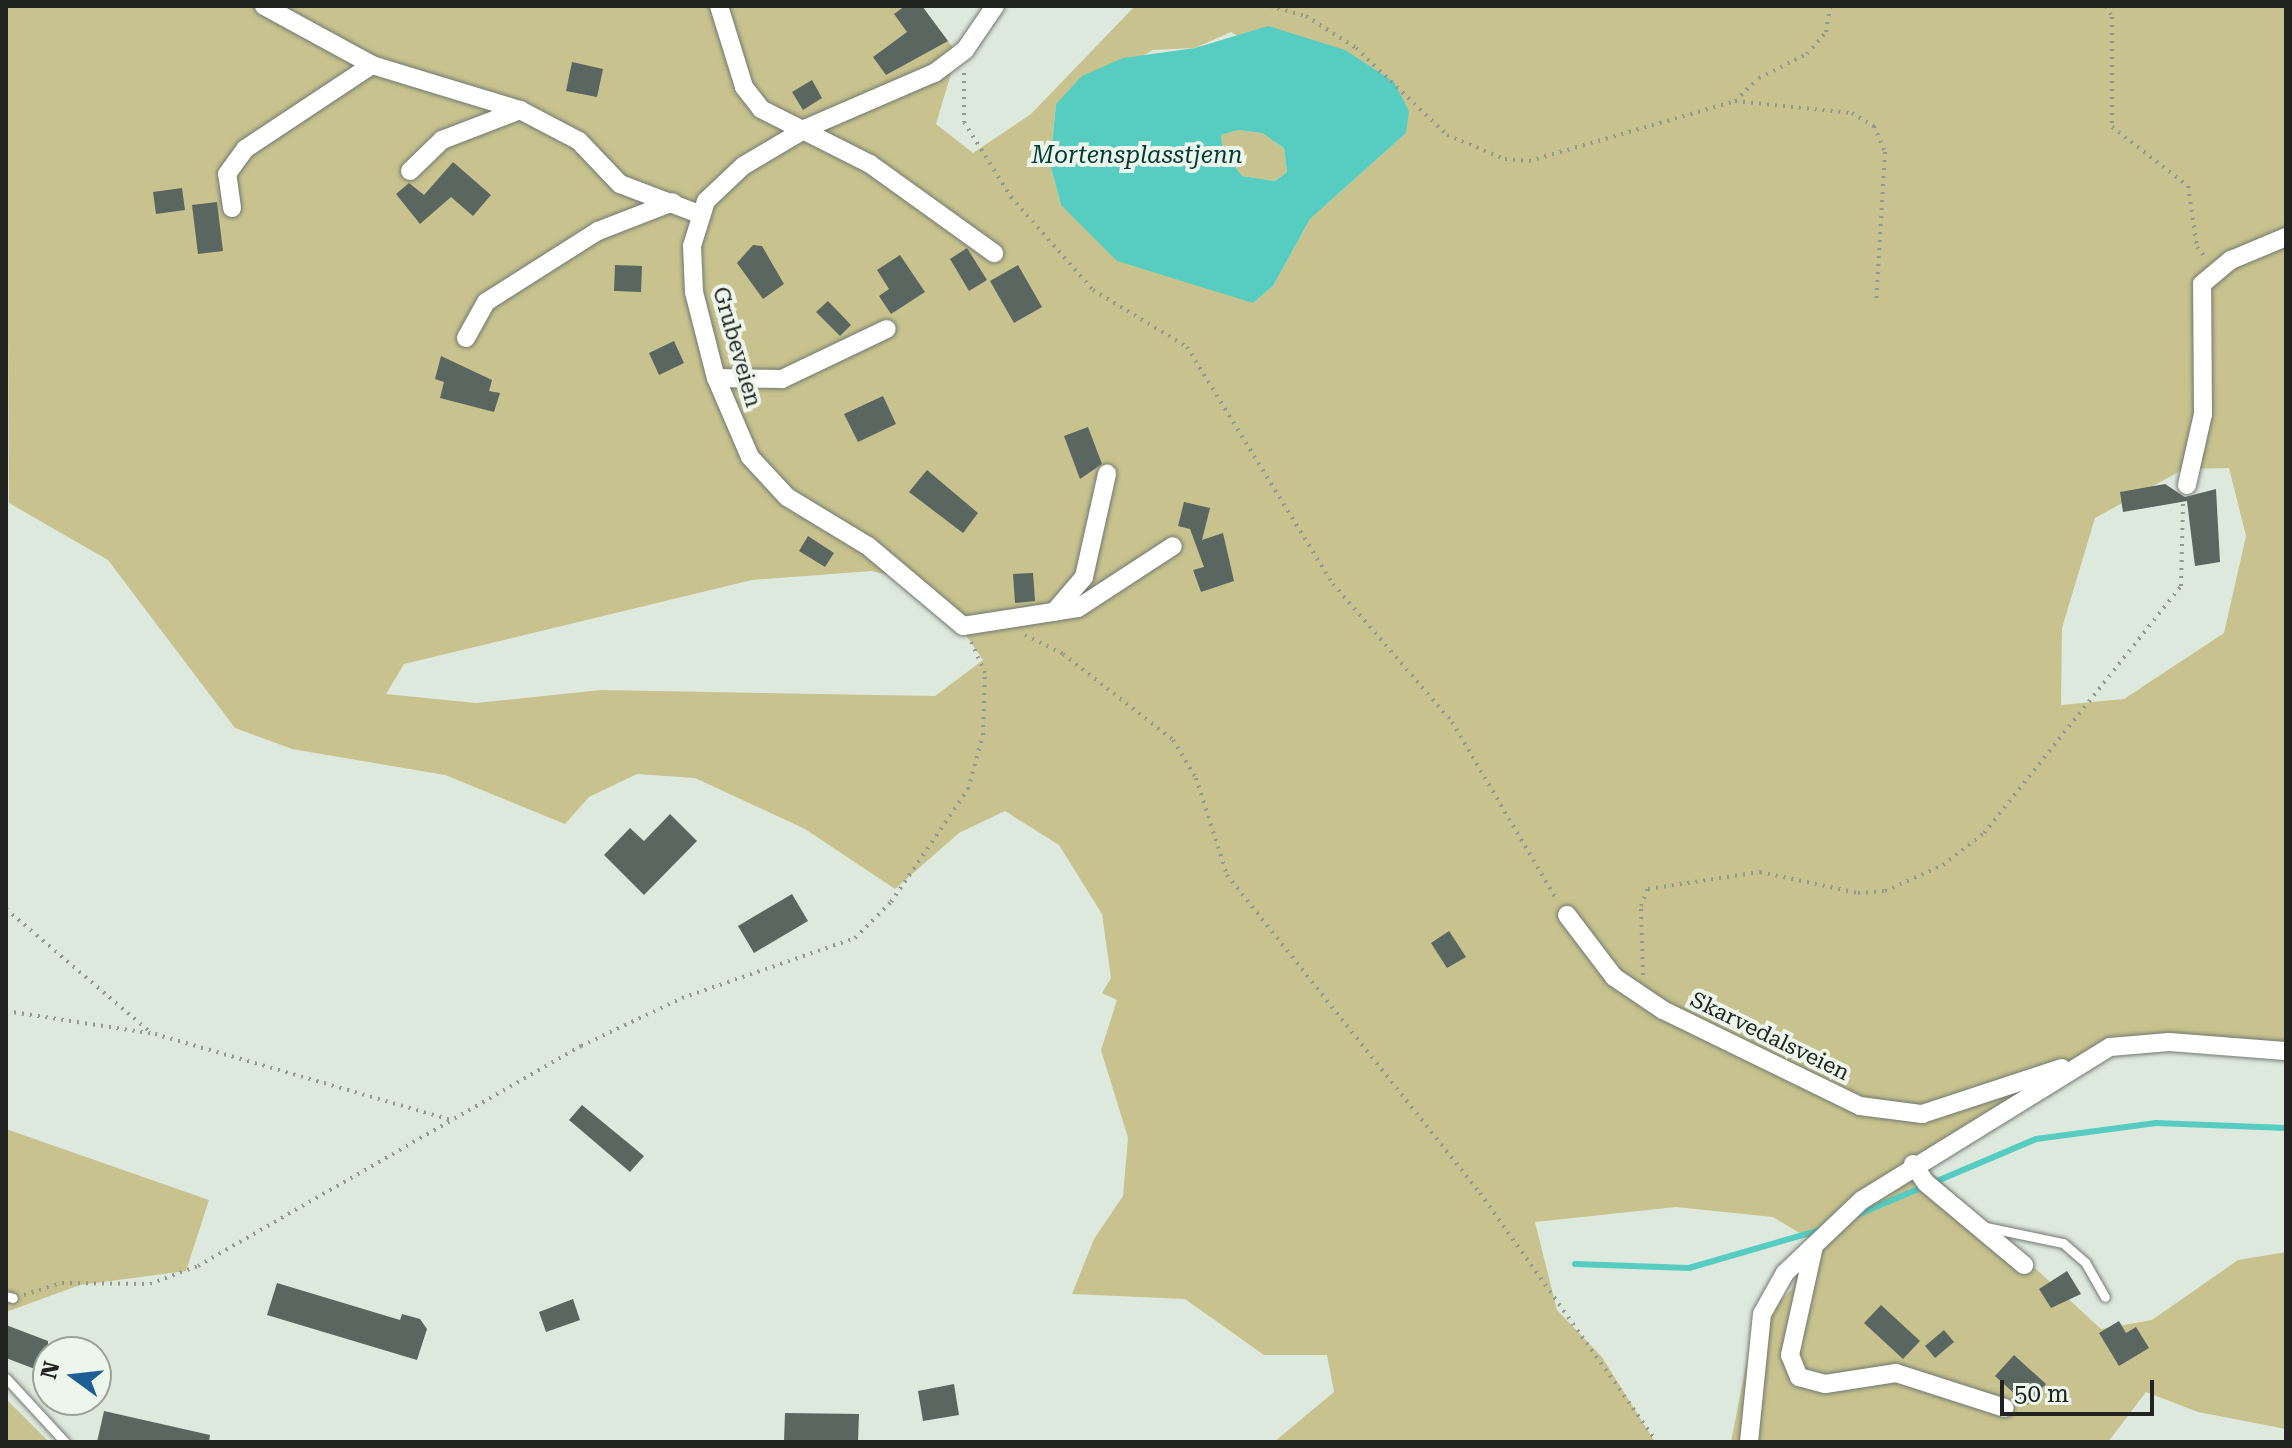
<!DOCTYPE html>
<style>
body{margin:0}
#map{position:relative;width:2292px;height:1448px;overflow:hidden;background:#dee9de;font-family:"Roboto Serif",serif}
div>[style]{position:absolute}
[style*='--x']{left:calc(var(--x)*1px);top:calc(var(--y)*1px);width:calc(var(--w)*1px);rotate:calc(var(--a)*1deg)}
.green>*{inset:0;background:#c8c38e}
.water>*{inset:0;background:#56cdc0}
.stream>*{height:6px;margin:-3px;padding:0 3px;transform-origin:3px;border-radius:3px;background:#56cdc0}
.building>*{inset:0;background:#5a6660}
.path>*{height:4px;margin-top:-2px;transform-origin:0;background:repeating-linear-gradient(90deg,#919991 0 2px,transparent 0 8px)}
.roads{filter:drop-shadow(0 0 2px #707970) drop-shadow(0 0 2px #707970)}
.lane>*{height:9px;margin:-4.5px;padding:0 4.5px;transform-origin:4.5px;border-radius:4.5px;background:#fff}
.street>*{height:18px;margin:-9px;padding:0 9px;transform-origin:9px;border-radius:9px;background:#fff}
span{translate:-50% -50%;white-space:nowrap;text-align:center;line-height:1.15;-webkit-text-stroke:8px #ecf6eb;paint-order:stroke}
.street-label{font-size:22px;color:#202320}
.water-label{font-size:24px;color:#003a35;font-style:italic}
.frame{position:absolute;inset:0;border:8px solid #202320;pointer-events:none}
.north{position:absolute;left:32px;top:1336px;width:80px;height:80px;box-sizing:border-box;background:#ecf6eb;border:2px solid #9aa29a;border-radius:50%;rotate:285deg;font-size:22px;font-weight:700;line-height:32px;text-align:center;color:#202320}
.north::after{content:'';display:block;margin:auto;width:28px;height:36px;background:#1d5f94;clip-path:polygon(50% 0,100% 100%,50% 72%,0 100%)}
.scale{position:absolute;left:2000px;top:1380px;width:154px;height:36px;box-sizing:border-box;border:4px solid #202320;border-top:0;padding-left:10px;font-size:24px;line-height:28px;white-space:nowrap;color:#202320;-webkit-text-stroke:6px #ecf6eb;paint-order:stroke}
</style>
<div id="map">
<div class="green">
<div style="clip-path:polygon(evenodd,6px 6px,922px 6px,957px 53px,936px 124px,973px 153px,1031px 114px,1135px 6px,2286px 6px,2286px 1043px,2121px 1050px,1922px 1164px,2101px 1329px,2152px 1320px,2238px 1260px,2286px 1252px,2286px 1429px,2198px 1412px,2146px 1392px,2108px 1442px,1731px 1442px,1753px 1330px,1792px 1289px,1811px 1240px,1773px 1217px,1676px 1207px,1535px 1222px,1557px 1310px,1602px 1357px,1655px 1442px,1274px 1442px,1334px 1392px,1327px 1355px,1264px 1355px,1185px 1299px,1072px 1294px,1094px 1239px,1123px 1196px,1128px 1138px,1101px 1050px,1117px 1000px,1102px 993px,1111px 978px,1102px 914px,1059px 845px,1005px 811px,959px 833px,895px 889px,805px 829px,695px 778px,637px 774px,589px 797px,565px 824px,445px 775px,292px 749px,235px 728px,108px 560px,9px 503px,6px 6px,1231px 32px,1406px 133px,1310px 219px,1273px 286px,1253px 303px,1061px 205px,1050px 164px,1056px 104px,1153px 50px,1195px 48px,1231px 32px,6px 6px,2229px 468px,2246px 536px,2224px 633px,2124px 699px,2061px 705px,2062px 628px,2095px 518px,2184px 469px,2229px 468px,6px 6px,872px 571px,932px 586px,983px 660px,935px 696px,601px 690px,476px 703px,386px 694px,404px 664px,752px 580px,872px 571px)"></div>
<div style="clip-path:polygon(1238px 130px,1262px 133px,1284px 148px,1287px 172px,1275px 181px,1242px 176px,1223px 151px,1221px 135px)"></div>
<div style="clip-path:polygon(6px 1129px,209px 1200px,186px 1271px,80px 1285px,6px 1312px)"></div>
<div style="clip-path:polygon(6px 1399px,49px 1442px,6px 1442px)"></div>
</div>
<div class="water">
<div style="clip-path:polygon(evenodd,1268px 26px,1345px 50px,1394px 82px,1409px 111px,1406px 133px,1310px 219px,1273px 286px,1253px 303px,1117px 261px,1061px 205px,1050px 164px,1056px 104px,1082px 76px,1123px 58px,1195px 48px,1268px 26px,1238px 130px,1262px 133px,1284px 148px,1287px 172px,1275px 181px,1242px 176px,1223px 151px,1221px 135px,1238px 130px)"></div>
</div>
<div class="stream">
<div style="--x:1857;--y:1215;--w:194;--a:-23"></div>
<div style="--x:2036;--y:1139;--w:121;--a:-7.6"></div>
<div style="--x:2156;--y:1123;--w:130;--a:2.2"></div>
<div style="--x:1575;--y:1264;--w:114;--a:2"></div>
<div style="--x:1689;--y:1268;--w:136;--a:-16.2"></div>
</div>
<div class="building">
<div style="clip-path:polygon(905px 6px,922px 6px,948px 41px,886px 75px,873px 57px,907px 32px,894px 14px)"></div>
<div style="clip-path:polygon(572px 62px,603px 69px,597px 97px,566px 91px)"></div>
<div style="clip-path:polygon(812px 80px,822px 98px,803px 110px,792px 92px)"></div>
<div style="clip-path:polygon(453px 162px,491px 195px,473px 216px,451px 197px,420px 224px,396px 194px,409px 183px,424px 195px)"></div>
<div style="clip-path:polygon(182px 188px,185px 210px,156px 214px,153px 192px)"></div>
<div style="clip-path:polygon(217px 202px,223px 251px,198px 254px,192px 205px)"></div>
<div style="clip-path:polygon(753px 245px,762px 246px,784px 284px,763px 299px,737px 263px)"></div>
<div style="clip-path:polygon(967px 248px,987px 280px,969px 291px,950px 259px)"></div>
<div style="clip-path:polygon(900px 255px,925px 292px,891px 314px,879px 296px,889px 289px,877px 270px)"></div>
<div style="clip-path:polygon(615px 265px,642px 266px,641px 292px,614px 291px)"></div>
<div style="clip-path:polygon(1018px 265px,1042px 307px,1014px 323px,990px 281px)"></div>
<div style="clip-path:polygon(828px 301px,851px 325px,840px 336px,816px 312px)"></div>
<div style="clip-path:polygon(674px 341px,684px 363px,659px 375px,649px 353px)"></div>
<div style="clip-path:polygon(441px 356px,492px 380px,489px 391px,500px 393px,494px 412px,440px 398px,444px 382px,435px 379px)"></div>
<div style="clip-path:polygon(883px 396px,896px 424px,858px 442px,844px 414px)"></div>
<div style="clip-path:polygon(1088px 427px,1102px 464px,1080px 479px,1064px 436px)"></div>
<div style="clip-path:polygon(927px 470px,978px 513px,963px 533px,909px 492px)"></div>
<div style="clip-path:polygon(2165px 484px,2185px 497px,2216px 489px,2220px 562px,2195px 566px,2187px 501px,2123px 512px,2120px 492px)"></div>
<div style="clip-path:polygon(1184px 502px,1210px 508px,1202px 540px,1223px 533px,1234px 581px,1201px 592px,1193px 570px,1204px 567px,1190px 529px,1178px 526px)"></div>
<div style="clip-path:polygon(808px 536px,834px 553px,825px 567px,799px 551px)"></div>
<div style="clip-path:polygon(1033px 573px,1035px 601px,1015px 603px,1013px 574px)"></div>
<div style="clip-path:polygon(670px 814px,697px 841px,644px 895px,604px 855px,630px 828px,644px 841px)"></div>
<div style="clip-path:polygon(792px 894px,808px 921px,754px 953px,738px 926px)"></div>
<div style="clip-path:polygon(1449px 931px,1466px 957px,1447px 968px,1431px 943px)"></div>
<div style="clip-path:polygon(582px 1105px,644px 1156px,630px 1172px,569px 1120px)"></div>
<div style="clip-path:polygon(2067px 1271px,2081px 1294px,2051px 1308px,2039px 1289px)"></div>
<div style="clip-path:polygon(277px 1283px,400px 1320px,402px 1314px,420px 1319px,427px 1329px,417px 1360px,267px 1315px)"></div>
<div style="clip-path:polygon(573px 1299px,580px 1320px,546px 1332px,539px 1312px)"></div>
<div style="clip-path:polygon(1881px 1305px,1920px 1341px,1903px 1359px,1864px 1323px)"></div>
<div style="clip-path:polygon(2119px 1321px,2126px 1333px,2136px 1327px,2149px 1348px,2119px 1366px,2099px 1333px)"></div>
<div style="clip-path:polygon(6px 1325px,48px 1341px,48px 1374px,6px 1358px)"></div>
<div style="clip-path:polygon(1944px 1330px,1954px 1342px,1935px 1358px,1925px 1346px)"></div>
<div style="clip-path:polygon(2014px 1355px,2046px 1384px,2027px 1405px,1995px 1376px)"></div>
<div style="clip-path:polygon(954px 1384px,959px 1415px,923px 1421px,918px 1391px)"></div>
<div style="clip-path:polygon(104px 1411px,210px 1435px,209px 1442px,97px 1442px)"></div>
<div style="clip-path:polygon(785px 1413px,859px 1414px,858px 1442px,784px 1442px)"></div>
</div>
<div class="path">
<div style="--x:1270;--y:6;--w:37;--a:16"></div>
<div style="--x:1306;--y:16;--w:59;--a:32.6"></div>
<div style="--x:1356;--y:48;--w:126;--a:43.7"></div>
<div style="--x:1447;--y:135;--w:63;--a:22.5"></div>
<div style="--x:1505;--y:159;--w:24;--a:5"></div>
<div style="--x:1529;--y:161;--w:215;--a:-16.2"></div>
<div style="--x:1735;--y:101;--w:118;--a:5.9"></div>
<div style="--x:1852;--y:113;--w:26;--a:31"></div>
<div style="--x:1874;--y:126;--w:28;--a:67"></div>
<div style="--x:1885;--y:152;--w:152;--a:93.4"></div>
<div style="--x:2106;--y:6;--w:13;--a:61"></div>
<div style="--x:2112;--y:17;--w:110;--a:90"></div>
<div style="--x:2112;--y:127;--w:96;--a:37.8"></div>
<div style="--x:2188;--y:186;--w:62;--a:81.6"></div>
<div style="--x:2197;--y:247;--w:14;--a:51"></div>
<div style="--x:964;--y:73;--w:49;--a:90"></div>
<div style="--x:964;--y:122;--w:89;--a:57.9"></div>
<div style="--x:1011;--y:197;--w:124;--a:48.6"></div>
<div style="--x:1093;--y:290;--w:110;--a:31.2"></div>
<div style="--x:1187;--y:347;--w:278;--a:58.4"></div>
<div style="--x:1333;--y:584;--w:182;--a:49.2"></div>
<div style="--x:1452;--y:722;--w:207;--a:59.5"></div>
<div style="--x:1735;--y:101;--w:33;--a:-44"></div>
<div style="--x:1759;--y:78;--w:54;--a:-26.6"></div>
<div style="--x:1807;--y:54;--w:29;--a:-49"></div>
<div style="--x:1826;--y:32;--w:26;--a:-81"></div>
<div style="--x:1025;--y:635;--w:42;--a:26.6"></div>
<div style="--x:1063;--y:654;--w:140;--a:38"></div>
<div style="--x:1173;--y:740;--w:44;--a:58.8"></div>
<div style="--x:1196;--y:778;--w:102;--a:72.3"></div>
<div style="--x:1227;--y:875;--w:406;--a:51.5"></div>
<div style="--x:1480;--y:1193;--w:305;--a:54.6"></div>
<div style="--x:6;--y:909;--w:188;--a:40.5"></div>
<div style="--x:1643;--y:975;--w:69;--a:-91.7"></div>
<div style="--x:1641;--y:906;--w:18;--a:-68"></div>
<div style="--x:1648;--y:889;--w:113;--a:-8.6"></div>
<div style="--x:1760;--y:872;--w:100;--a:12.1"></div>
<div style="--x:1858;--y:893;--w:27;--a:-4"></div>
<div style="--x:1885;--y:891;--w:64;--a:-24.1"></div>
<div style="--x:1943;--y:865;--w:52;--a:-38"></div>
<div style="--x:1984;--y:833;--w:316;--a:-51.4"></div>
<div style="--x:2181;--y:586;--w:84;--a:-88.6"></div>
<div style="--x:6;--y:1011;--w:151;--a:8.8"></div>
<div style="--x:155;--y:1034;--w:308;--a:16.2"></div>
<div style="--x:24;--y:1295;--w:40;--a:-18"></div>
<div style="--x:62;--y:1283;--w:88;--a:0.7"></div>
<div style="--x:150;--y:1284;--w:51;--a:-20.6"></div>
<div style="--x:198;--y:1266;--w:442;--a:-29.9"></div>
<div style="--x:581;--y:1046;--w:112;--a:-25.4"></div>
<div style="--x:682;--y:998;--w:183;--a:-19.1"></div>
<div style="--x:855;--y:938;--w:51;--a:-45"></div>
<div style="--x:891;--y:902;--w:137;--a:-55.7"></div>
<div style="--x:968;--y:789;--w:56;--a:-74.5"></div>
<div style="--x:983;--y:735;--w:62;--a:-88.2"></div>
<div style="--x:985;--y:673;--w:34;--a:-114"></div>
</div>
<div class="roads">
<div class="lane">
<div style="--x:1981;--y:1226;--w:84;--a:11.7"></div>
<div style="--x:2063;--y:1243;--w:29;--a:41"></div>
<div style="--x:2085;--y:1262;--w:40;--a:60.3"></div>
<div style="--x:6;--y:1296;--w:7;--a:16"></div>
<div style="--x:6;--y:1378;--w:87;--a:47.3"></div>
</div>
<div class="street">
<div style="--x:264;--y:6;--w:123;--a:28.6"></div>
<div style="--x:372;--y:65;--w:155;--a:16.9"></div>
<div style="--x:520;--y:110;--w:67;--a:27.7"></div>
<div style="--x:579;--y:141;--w:59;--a:46.4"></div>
<div style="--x:620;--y:184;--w:85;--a:20.8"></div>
<div style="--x:719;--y:6;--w:85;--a:72.8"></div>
<div style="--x:744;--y:87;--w:28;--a:52"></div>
<div style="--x:761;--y:109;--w:122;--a:26.8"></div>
<div style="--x:870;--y:164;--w:153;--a:35.7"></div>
<div style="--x:995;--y:6;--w:53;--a:124.3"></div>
<div style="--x:965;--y:50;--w:39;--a:143"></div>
<div style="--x:934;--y:73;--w:138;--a:156.6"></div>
<div style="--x:807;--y:128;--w:74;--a:149.3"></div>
<div style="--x:743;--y:166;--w:51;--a:136.6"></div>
<div style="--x:706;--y:201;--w:47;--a:107.3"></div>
<div style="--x:692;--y:246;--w:46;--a:87.5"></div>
<div style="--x:694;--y:292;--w:89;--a:75.7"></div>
<div style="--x:716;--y:378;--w:86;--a:66.7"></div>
<div style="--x:750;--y:457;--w:54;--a:47.2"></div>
<div style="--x:787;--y:497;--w:95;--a:31.2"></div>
<div style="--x:868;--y:546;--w:124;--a:40.1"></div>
<div style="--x:963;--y:626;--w:116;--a:-8.9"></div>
<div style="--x:1078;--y:608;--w:113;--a:-33.1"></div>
<div style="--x:410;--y:171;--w:45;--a:-44.1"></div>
<div style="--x:442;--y:140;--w:84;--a:-21"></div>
<div style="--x:232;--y:208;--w:34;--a:-98"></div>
<div style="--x:227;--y:174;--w:31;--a:-54"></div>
<div style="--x:245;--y:149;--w:152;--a:-33.5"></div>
<div style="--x:466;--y:338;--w:41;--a:-60.9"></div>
<div style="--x:486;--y:302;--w:133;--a:-32.4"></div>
<div style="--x:598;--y:231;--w:80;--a:-21.1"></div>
<div style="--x:716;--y:378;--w:66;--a:0.9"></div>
<div style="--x:782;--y:379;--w:116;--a:-25.5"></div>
<div style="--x:2187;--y:485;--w:73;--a:-77.3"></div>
<div style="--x:2203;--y:414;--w:130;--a:-90.4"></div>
<div style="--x:2202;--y:284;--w:38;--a:-40"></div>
<div style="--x:2231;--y:260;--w:60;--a:-22.7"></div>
<div style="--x:1054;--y:612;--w:46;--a:-49.4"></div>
<div style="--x:1084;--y:577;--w:106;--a:-77.4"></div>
<div style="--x:1567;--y:915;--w:78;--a:52.8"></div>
<div style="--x:1614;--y:977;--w:59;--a:34"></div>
<div style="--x:1663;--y:1010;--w:219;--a:26"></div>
<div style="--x:1860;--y:1106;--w:63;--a:7.4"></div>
<div style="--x:1922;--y:1114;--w:147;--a:-18.2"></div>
<div style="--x:1913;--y:1164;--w:23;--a:56"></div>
<div style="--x:1926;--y:1183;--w:128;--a:39.9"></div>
<div style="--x:1814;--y:1246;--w:112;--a:102.4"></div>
<div style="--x:1790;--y:1355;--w:24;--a:68"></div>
<div style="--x:1799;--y:1377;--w:27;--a:15"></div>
<div style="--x:1825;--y:1384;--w:72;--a:-8.8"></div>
<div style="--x:1896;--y:1373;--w:114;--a:17.8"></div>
<div style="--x:1749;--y:1442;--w:129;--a:-84.2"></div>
<div style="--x:1762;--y:1314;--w:47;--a:-60.7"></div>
<div style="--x:1785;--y:1273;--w:106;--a:-43.5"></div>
<div style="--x:1862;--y:1200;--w:291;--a:-31.7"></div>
<div style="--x:2110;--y:1047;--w:59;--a:-4.8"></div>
<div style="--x:2169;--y:1042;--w:117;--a:4.4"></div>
</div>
</div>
<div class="street-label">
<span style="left:737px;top:347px;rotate:74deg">Grubeveien</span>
<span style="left:1770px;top:1036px;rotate:26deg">Skarvedalsveien</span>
</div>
<div class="water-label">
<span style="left:1137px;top:156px">Mortensplasstjenn</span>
</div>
<div class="frame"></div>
<div class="north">N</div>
<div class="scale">50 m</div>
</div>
